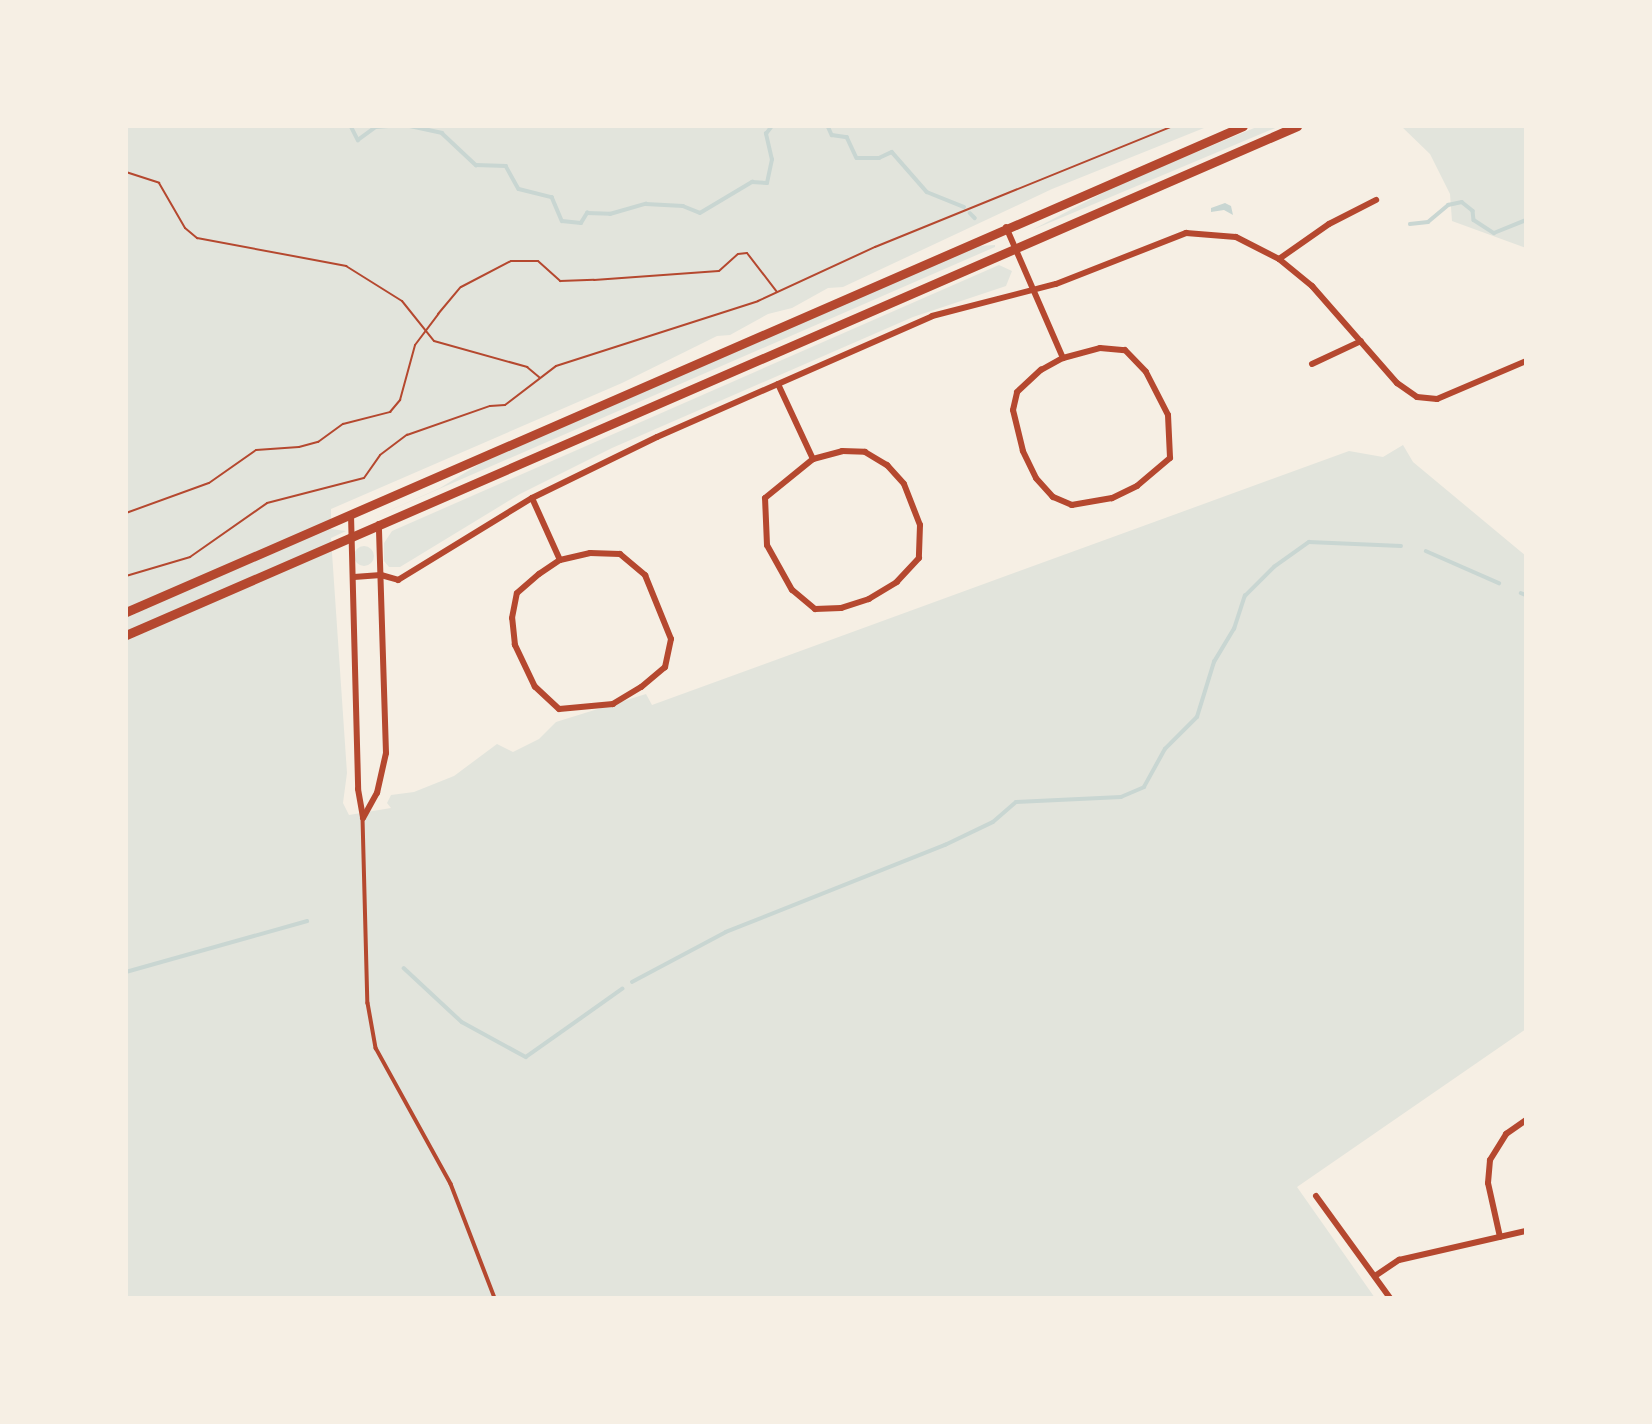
<!DOCTYPE html>
<style>
body{margin:0}
#map{position:relative;width:1652px;height:1424px;overflow:hidden;background:#f6efe4;font-family:Montserrat,sans-serif}
div>[style]{position:absolute}
[style*='--x']{left:calc(var(--x)*1px);top:calc(var(--y)*1px);width:calc(var(--w)*1px);rotate:calc(var(--a)*1deg)}
.green>*{inset:0;background:#e2e4dc}
.round{border-radius:50%}
.water>*{inset:0;background:#c9d6d2}
.stream>*{height:3.5px;margin:-1.75px;padding:0 1.75px;transform-origin:1.75px;border-radius:1.75px;background:#c9d6d2}
.path>*{height:2px;margin:-1px;padding:0 1px;transform-origin:1px;border-radius:1px;background:#b5482f}
.service>*{height:3.5px;margin:-1.75px;padding:0 1.75px;transform-origin:1.75px;border-radius:1.75px;background:#b5482f}
.minor>*{height:6px;margin:-3px;padding:0 3px;transform-origin:3px;border-radius:3px;background:#b5482f}
.secondary>*{height:9px;margin:-4.5px;padding:0 4.5px;transform-origin:4.5px;border-radius:4.5px;background:#b5482f}
span{translate:-50% -50%;white-space:nowrap;text-align:center;line-height:1.15;-webkit-text-stroke:5px #f6efe4;paint-order:stroke}
.frame{position:absolute;inset:0;border:128px solid #f6efe4;pointer-events:none}
</style>
<div id="map">
<div class="green">
<div style="clip-path:polygon(126px 126px,1209px 126px,1052px 189px,843px 287px,828px 288px,792px 308px,768px 314px,730px 335px,717px 336px,622px 383px,331px 509px,331px 529px,346px 531px,331px 538px,347px 773px,343px 803px,349px 815px,391px 808px,387px 803px,391px 795px,414px 792px,454px 776px,497px 744px,513px 752px,539px 739px,556px 722px,646px 694px,652px 705px,1349px 451px,1383px 457px,1403px 445px,1413px 462px,1526px 556px,1526px 1029px,1297px 1187px,1375px 1298px,126px 1298px)"></div>
<div style="clip-path:polygon(1259px 126px,1280px 126px,1032px 230px,1122px 183px)"></div>
<div style="clip-path:polygon(1401px 126px,1526px 126px,1526px 248px,1452px 221px,1450px 194px,1430px 154px)"></div>
<div style="clip-path:polygon(995px 245px,995px 247px,370px 519px,440px 488px,481px 463px,978px 246px)"></div>
<div style="clip-path:polygon(999px 265px,1012px 271px,1006px 286px,913px 317px,612px 448px,520px 494px,400px 567px,389px 567px,384px 561px,384px 543px,392px 531px)"></div>
<div class="round" style="left:354px;top:546px;width:20px;height:20px"></div>
</div>
<div class="water">
<div style="clip-path:polygon(1225px 203px,1231px 206px,1233px 215px,1224px 210px,1211px 212px,1211px 208px)"></div>
</div>
<div class="stream">
<div style="--x:351;--y:126;--w:16;--a:63"></div>
<div style="--x:358;--y:140;--w:22;--a:-36"></div>
<div style="--x:376;--y:127;--w:12;--a:-5"></div>
<div style="--x:410;--y:126;--w:33;--a:12"></div>
<div style="--x:442;--y:133;--w:47;--a:43.3"></div>
<div style="--x:476;--y:165;--w:30;--a:2"></div>
<div style="--x:506;--y:166;--w:26;--a:61"></div>
<div style="--x:519;--y:189;--w:34;--a:14"></div>
<div style="--x:552;--y:197;--w:26;--a:67"></div>
<div style="--x:562;--y:221;--w:19;--a:6"></div>
<div style="--x:581;--y:223;--w:12;--a:-59"></div>
<div style="--x:587;--y:213;--w:23;--a:2"></div>
<div style="--x:610;--y:214;--w:37;--a:-16"></div>
<div style="--x:646;--y:204;--w:37;--a:3"></div>
<div style="--x:683;--y:206;--w:18;--a:22"></div>
<div style="--x:700;--y:213;--w:61;--a:-30.8"></div>
<div style="--x:752;--y:182;--w:15;--a:4"></div>
<div style="--x:767;--y:183;--w:24;--a:-78"></div>
<div style="--x:772;--y:160;--w:27;--a:-103"></div>
<div style="--x:766;--y:134;--w:10;--a:-53"></div>
<div style="--x:667;--y:126;--w:2;--a:0"></div>
<div style="--x:828;--y:126;--w:10;--a:66"></div>
<div style="--x:832;--y:135;--w:15;--a:8"></div>
<div style="--x:847;--y:137;--w:23;--a:65"></div>
<div style="--x:857;--y:158;--w:22;--a:0"></div>
<div style="--x:879;--y:158;--w:14;--a:-25"></div>
<div style="--x:892;--y:152;--w:53;--a:48.8"></div>
<div style="--x:927;--y:192;--w:40;--a:22"></div>
<div style="--x:970;--y:213;--w:7;--a:45"></div>
<div style="--x:1410;--y:224;--w:18;--a:-6"></div>
<div style="--x:1428;--y:222;--w:26;--a:-40"></div>
<div style="--x:1448;--y:205;--w:14;--a:-12"></div>
<div style="--x:1462;--y:202;--w:14;--a:39"></div>
<div style="--x:1473;--y:211;--w:9;--a:84"></div>
<div style="--x:1474;--y:220;--w:24;--a:33"></div>
<div style="--x:1494;--y:233;--w:35;--a:-22"></div>
<div style="--x:1426;--y:551;--w:80;--a:23.7"></div>
<div style="--x:1521;--y:593;--w:5;--a:22"></div>
<div style="--x:404;--y:968;--w:79;--a:43"></div>
<div style="--x:462;--y:1022;--w:73;--a:28.7"></div>
<div style="--x:526;--y:1057;--w:118;--a:-35.3"></div>
<div style="--x:126;--y:972;--w:188;--a:-15.7"></div>
<div style="--x:632;--y:982;--w:106;--a:-28"></div>
<div style="--x:726;--y:932;--w:236;--a:-21.7"></div>
<div style="--x:945;--y:845;--w:53;--a:-25.6"></div>
<div style="--x:993;--y:822;--w:30;--a:-41"></div>
<div style="--x:1016;--y:802;--w:105;--a:-2.7"></div>
<div style="--x:1121;--y:797;--w:25;--a:-23"></div>
<div style="--x:1144;--y:787;--w:43;--a:-61.1"></div>
<div style="--x:1165;--y:749;--w:45;--a:-45"></div>
<div style="--x:1197;--y:717;--w:58;--a:-72.8"></div>
<div style="--x:1214;--y:662;--w:39;--a:-59"></div>
<div style="--x:1234;--y:629;--w:35;--a:-72"></div>
<div style="--x:1245;--y:596;--w:41;--a:-45"></div>
<div style="--x:1274;--y:567;--w:43;--a:-35.5"></div>
<div style="--x:1309;--y:542;--w:92;--a:2.5"></div>
</div>
<div class="path">
<div style="--x:126;--y:172;--w:35;--a:18"></div>
<div style="--x:159;--y:183;--w:52;--a:60"></div>
<div style="--x:185;--y:228;--w:16;--a:40"></div>
<div style="--x:197;--y:238;--w:152;--a:10.6"></div>
<div style="--x:346;--y:266;--w:66;--a:32"></div>
<div style="--x:402;--y:301;--w:51;--a:51.3"></div>
<div style="--x:434;--y:341;--w:97;--a:15.6"></div>
<div style="--x:527;--y:367;--w:16;--a:40"></div>
<div style="--x:126;--y:513;--w:88;--a:-19.9"></div>
<div style="--x:209;--y:483;--w:57;--a:-35.1"></div>
<div style="--x:256;--y:450;--w:43;--a:-4"></div>
<div style="--x:299;--y:447;--w:20;--a:-15"></div>
<div style="--x:318;--y:442;--w:31;--a:-36"></div>
<div style="--x:343;--y:424;--w:49;--a:-14.3"></div>
<div style="--x:390;--y:412;--w:16;--a:-50"></div>
<div style="--x:400;--y:400;--w:57;--a:-74.7"></div>
<div style="--x:415;--y:345;--w:39;--a:-53"></div>
<div style="--x:438;--y:314;--w:35;--a:-50"></div>
<div style="--x:461;--y:287;--w:56;--a:-27.5"></div>
<div style="--x:511;--y:261;--w:27;--a:0"></div>
<div style="--x:538;--y:261;--w:30;--a:42"></div>
<div style="--x:560;--y:281;--w:34;--a:-2"></div>
<div style="--x:594;--y:280;--w:125;--a:-4.1"></div>
<div style="--x:719;--y:271;--w:25;--a:-42"></div>
<div style="--x:738;--y:254;--w:9;--a:-6"></div>
<div style="--x:747;--y:253;--w:49;--a:52.4"></div>
<div style="--x:126;--y:576;--w:67;--a:-16.5"></div>
<div style="--x:190;--y:557;--w:94;--a:-35"></div>
<div style="--x:267;--y:503;--w:100;--a:-14.5"></div>
<div style="--x:364;--y:478;--w:28;--a:-55"></div>
<div style="--x:380;--y:455;--w:34;--a:-37"></div>
<div style="--x:407;--y:435;--w:88;--a:-19.3"></div>
<div style="--x:490;--y:406;--w:15;--a:-4"></div>
<div style="--x:505;--y:405;--w:64;--a:-37.4"></div>
<div style="--x:556;--y:366;--w:212;--a:-17.8"></div>
<div style="--x:758;--y:301;--w:129;--a:-24.8"></div>
<div style="--x:875;--y:247;--w:322;--a:-22.1"></div>
</div>
<div class="service">
<div style="--x:363;--y:818;--w:185;--a:88.5"></div>
<div style="--x:368;--y:1003;--w:46;--a:79.9"></div>
<div style="--x:376;--y:1048;--w:155;--a:61.1"></div>
<div style="--x:451;--y:1184;--w:122;--a:68.9"></div>
</div>
<div class="minor">
<div style="--x:1006;--y:227;--w:143;--a:66.5"></div>
<div style="--x:1279;--y:259;--w:61;--a:-35"></div>
<div style="--x:1329;--y:224;--w:53;--a:-27.1"></div>
<div style="--x:1100;--y:348;--w:25;--a:5"></div>
<div style="--x:1125;--y:350;--w:30;--a:46"></div>
<div style="--x:1146;--y:372;--w:48;--a:62.9"></div>
<div style="--x:1168;--y:415;--w:43;--a:87.3"></div>
<div style="--x:1170;--y:458;--w:43;--a:139.7"></div>
<div style="--x:1137;--y:486;--w:28;--a:154"></div>
<div style="--x:1112;--y:498;--w:41;--a:170.1"></div>
<div style="--x:1072;--y:505;--w:21;--a:-157"></div>
<div style="--x:1053;--y:497;--w:25;--a:-132"></div>
<div style="--x:1036;--y:478;--w:30;--a:-116"></div>
<div style="--x:1023;--y:451;--w:42;--a:-103.7"></div>
<div style="--x:1013;--y:410;--w:18;--a:-77"></div>
<div style="--x:1017;--y:392;--w:33;--a:-43"></div>
<div style="--x:1041;--y:370;--w:25;--a:-29"></div>
<div style="--x:1063;--y:358;--w:38;--a:-15"></div>
<div style="--x:1312;--y:364;--w:54;--a:-25.1"></div>
<div style="--x:778;--y:384;--w:83;--a:65"></div>
<div style="--x:842;--y:451;--w:23;--a:2"></div>
<div style="--x:865;--y:452;--w:26;--a:31"></div>
<div style="--x:887;--y:465;--w:25;--a:48"></div>
<div style="--x:904;--y:484;--w:44;--a:68.7"></div>
<div style="--x:920;--y:525;--w:33;--a:92"></div>
<div style="--x:919;--y:558;--w:33;--a:133"></div>
<div style="--x:897;--y:582;--w:33;--a:149"></div>
<div style="--x:869;--y:599;--w:29;--a:162"></div>
<div style="--x:841;--y:608;--w:26;--a:178"></div>
<div style="--x:815;--y:609;--w:30;--a:-140"></div>
<div style="--x:792;--y:590;--w:51;--a:-119.1"></div>
<div style="--x:767;--y:545;--w:47;--a:-92.4"></div>
<div style="--x:765;--y:498;--w:62;--a:-39.1"></div>
<div style="--x:813;--y:459;--w:30;--a:-15"></div>
<div style="--x:532;--y:498;--w:68;--a:65.7"></div>
<div style="--x:351;--y:515;--w:274;--a:88.5"></div>
<div style="--x:358;--y:789;--w:29;--a:80"></div>
<div style="--x:590;--y:553;--w:30;--a:2"></div>
<div style="--x:620;--y:554;--w:33;--a:40"></div>
<div style="--x:645;--y:575;--w:69;--a:67.9"></div>
<div style="--x:671;--y:639;--w:29;--a:102"></div>
<div style="--x:665;--y:667;--w:31;--a:140"></div>
<div style="--x:641;--y:687;--w:33;--a:149"></div>
<div style="--x:613;--y:704;--w:54;--a:174.7"></div>
<div style="--x:559;--y:709;--w:33;--a:-137"></div>
<div style="--x:535;--y:687;--w:47;--a:-115.5"></div>
<div style="--x:515;--y:645;--w:27;--a:-96"></div>
<div style="--x:512;--y:618;--w:25;--a:-79"></div>
<div style="--x:517;--y:593;--w:29;--a:-41"></div>
<div style="--x:539;--y:574;--w:25;--a:-34"></div>
<div style="--x:560;--y:560;--w:31;--a:-13"></div>
<div style="--x:354;--y:577;--w:27;--a:-4"></div>
<div style="--x:381;--y:575;--w:18;--a:16"></div>
<div style="--x:398;--y:580;--w:157;--a:-31.5"></div>
<div style="--x:532;--y:498;--w:139;--a:-26"></div>
<div style="--x:657;--y:437;--w:300;--a:-23.7"></div>
<div style="--x:932;--y:316;--w:128;--a:-14.5"></div>
<div style="--x:1056;--y:284;--w:140;--a:-21.4"></div>
<div style="--x:1186;--y:233;--w:50;--a:4.6"></div>
<div style="--x:1236;--y:237;--w:48;--a:27.1"></div>
<div style="--x:1279;--y:259;--w:43;--a:39.3"></div>
<div style="--x:1312;--y:286;--w:129;--a:48.8"></div>
<div style="--x:1397;--y:383;--w:24;--a:35"></div>
<div style="--x:1417;--y:397;--w:20;--a:6"></div>
<div style="--x:1437;--y:399;--w:97;--a:-23.1"></div>
<div style="--x:363;--y:818;--w:29;--a:-61"></div>
<div style="--x:377;--y:793;--w:41;--a:-77.3"></div>
<div style="--x:386;--y:753;--w:229;--a:-91.8"></div>
<div style="--x:1316;--y:1196;--w:126;--a:54"></div>
<div style="--x:1500;--y:1237;--w:55;--a:-102.5"></div>
<div style="--x:1488;--y:1183;--w:23;--a:-85"></div>
<div style="--x:1490;--y:1160;--w:31;--a:-58"></div>
<div style="--x:1506;--y:1134;--w:24;--a:-35"></div>
<div style="--x:1375;--y:1276;--w:29;--a:-34"></div>
<div style="--x:1399;--y:1260;--w:130;--a:-12.9"></div>
</div>
<div class="secondary">
<div style="--x:126;--y:612;--w:1218;--a:-23.51"></div>
<div style="--x:126;--y:635;--w:1277;--a:-23.49"></div>
</div>
<div class="frame"></div>
</div>
